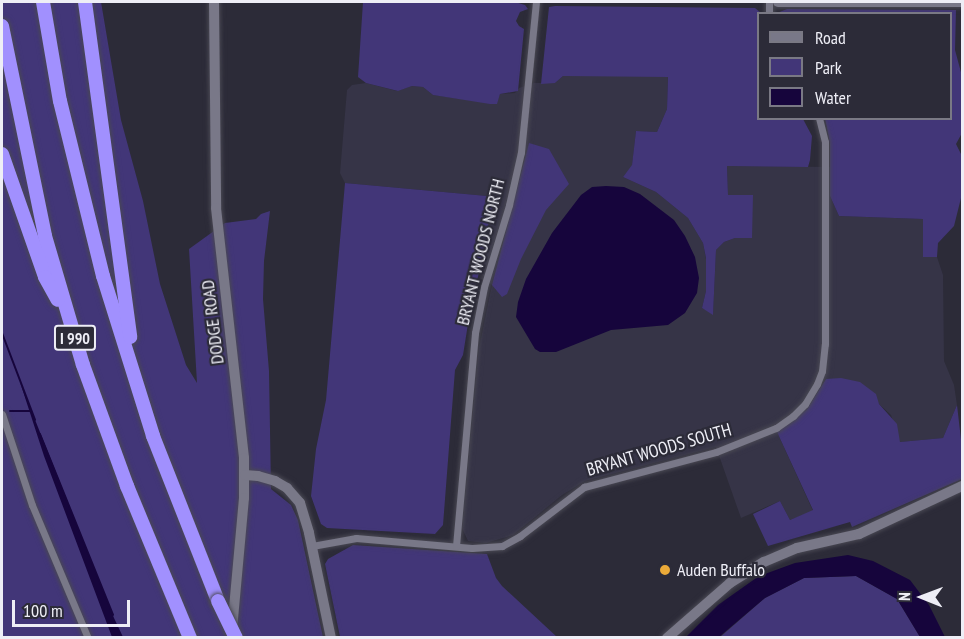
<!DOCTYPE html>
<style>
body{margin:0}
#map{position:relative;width:964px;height:639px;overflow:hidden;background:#2c2b38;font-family:"PT Sans Narrow",sans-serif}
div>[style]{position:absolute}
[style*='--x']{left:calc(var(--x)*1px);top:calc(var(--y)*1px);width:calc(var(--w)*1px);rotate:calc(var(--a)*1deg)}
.built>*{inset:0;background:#363447}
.green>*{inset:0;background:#423678}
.water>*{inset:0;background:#16053c}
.stream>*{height:2px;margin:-1px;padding:0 1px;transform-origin:1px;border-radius:1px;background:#16053c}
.roads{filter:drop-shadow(0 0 2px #494853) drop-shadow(0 0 2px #494853)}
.street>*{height:7px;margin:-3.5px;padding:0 3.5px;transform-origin:3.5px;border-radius:3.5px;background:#797888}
.secondary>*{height:10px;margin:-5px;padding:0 5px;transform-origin:5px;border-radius:5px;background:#797888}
.highway>*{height:14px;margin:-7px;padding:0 7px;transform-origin:7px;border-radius:7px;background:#a190fe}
.bridges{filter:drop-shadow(0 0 2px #494853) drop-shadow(0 0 2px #494853)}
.highway-bridge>*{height:14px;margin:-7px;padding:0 7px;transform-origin:7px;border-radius:7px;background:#a190fe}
.dots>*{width:16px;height:16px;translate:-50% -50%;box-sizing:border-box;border:3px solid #2c2b38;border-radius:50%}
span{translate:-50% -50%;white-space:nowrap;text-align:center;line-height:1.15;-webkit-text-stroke:4.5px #2c2b38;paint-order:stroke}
.shield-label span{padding:2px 4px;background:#2c2b38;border:2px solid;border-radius:4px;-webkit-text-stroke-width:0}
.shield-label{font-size:16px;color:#eeeef6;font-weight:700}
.street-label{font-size:18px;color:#eeeef6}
.poi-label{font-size:18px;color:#eeeef6}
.left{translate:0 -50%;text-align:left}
.frame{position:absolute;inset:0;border:3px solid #eeeef6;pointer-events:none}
.legend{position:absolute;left:757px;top:12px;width:195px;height:108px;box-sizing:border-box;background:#2c2b38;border:2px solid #7a7984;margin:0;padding:8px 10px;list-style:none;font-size:18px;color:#eeeef6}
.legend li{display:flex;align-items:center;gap:12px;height:30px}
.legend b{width:30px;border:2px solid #7a7984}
.north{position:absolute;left:892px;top:567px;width:60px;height:60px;-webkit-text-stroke:4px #2c2b38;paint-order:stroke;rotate:271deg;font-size:16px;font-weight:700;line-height:24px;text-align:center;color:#eeeef6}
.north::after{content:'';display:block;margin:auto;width:21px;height:27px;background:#eeeef6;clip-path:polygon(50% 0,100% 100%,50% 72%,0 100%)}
.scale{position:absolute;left:12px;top:600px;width:118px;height:27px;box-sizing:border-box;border:3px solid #eeeef6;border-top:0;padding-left:8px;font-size:18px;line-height:21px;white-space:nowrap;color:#eeeef6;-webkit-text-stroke:4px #2c2b38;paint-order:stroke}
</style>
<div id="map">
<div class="built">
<div style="clip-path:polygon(563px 76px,668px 76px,667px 109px,657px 132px,636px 131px,632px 166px,623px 177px,656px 192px,688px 218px,703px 243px,706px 259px,706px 291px,702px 308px,713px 314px,716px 250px,724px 242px,735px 238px,752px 238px,728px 196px,727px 166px,830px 167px,830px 196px,839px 216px,923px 219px,923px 257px,937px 257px,943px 275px,944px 361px,954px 385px,957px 405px,943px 438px,900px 442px,891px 415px,879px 404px,826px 379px,807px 409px,777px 432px,813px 511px,790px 520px,780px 501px,741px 518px,716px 447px,585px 481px,562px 495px,513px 535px,486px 543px,468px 541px,462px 528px,479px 348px,492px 285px,478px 270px,488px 239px,487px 231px,493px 204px,492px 198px,487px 196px,345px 183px,340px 173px,347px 90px,352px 85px,366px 83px,397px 91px,412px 86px,423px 87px,433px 95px,496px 104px,500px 94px,515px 93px,519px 88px,534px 83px,555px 83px)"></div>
</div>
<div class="green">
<div style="clip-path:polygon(2px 2px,101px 2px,121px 120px,143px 201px,160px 284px,186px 365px,197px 383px,189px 249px,225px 223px,256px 219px,261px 214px,270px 211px,264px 261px,263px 299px,269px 371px,271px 489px,291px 505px,298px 520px,323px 637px,2px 637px,2px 421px,5px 421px,2px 406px)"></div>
<div style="clip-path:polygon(363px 2px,515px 2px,525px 5px,528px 9px,520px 12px,516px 21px,519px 26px,524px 29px,518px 91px,500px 94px,497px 104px,490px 104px,433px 95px,423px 87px,412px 86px,398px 91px,366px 83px,358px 77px)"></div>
<div style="clip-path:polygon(555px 6px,755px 8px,761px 13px,758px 14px,758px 118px,803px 119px,812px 136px,810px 160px,808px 167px,727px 166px,728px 195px,753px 195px,752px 238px,735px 238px,724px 242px,716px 250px,713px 315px,702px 308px,706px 291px,706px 258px,703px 243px,688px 218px,656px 192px,623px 177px,632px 165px,636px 131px,657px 132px,667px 109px,668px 77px,563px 76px,555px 83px,541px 84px,549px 7px)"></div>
<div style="clip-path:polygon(787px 9px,956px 10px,955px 50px,962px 76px,962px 133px,956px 144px,962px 156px,962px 194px,954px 226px,938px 243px,937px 257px,923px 257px,923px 219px,839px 216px,830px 196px,830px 143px,825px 119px,950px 118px,950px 14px,777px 13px)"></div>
<div style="clip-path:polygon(529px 143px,549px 149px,569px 184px,546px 210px,521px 259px,507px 294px,502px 297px,492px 285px)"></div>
<div style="clip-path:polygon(345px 183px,487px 196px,492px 198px,493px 203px,487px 231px,488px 239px,472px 299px,463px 355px,455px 370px,443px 525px,435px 534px,327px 528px,321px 524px,311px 496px,316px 449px,326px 400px)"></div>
<div style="clip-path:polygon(841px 378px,860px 382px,876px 394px,879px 404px,897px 424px,900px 442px,943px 438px,957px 405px,962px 448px,962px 479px,852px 527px,850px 522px,768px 546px,753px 514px,780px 501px,790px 520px,813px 510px,777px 432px,807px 409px,826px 379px)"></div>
<div style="clip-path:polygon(353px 545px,487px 554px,496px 578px,502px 586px,557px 637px,340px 637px,325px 564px,328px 559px)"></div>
<div style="clip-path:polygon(856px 576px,897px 599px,920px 637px,719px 638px,765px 598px,804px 578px)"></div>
</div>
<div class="water">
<div style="clip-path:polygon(606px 186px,624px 187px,640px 194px,674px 220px,685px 236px,695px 257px,699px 278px,697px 293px,685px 313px,668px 325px,611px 330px,556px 352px,540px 352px,535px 349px,516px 317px,518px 302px,526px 279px,552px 233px,581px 195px,592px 187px)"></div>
<div style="clip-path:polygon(20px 382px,114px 618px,123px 637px,112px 637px,44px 456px)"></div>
<div style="clip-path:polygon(848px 555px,873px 561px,910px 580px,929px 605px,945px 637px,920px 637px,897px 599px,856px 576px,804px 578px,765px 598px,719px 637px,686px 637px,718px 605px,759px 576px,795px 563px)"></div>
</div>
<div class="stream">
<div style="--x:2;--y:333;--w:93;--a:69.2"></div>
<div style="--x:10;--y:411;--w:21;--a:0"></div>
<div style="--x:40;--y:434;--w:195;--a:68"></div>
</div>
<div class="roads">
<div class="street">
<div style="--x:769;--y:14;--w:12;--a:-90"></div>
<div style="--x:2;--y:414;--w:96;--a:71.8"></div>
<div style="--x:32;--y:505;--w:144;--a:67.2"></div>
<div style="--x:312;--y:546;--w:45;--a:-10.3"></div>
<div style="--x:356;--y:538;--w:116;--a:4.9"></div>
<div style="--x:472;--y:548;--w:30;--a:-4"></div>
<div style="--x:502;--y:546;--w:21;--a:-29"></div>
<div style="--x:520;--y:536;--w:81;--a:-37.4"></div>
<div style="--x:584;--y:487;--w:137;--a:-14.9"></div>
<div style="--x:716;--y:452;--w:65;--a:-21.8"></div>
<div style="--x:776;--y:428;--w:21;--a:-35"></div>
<div style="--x:793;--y:416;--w:17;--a:-45"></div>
<div style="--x:805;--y:404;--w:23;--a:-59"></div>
<div style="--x:817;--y:384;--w:14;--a:-69"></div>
<div style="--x:822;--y:371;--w:27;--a:-84"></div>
<div style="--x:825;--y:344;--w:202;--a:-90"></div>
<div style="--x:825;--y:142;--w:25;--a:-104"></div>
<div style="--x:456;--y:546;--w:214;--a:-84.9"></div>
<div style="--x:475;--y:333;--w:47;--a:-78.9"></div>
<div style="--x:484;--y:287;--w:86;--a:-73"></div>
<div style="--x:509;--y:205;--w:54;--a:-77.2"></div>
<div style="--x:521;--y:152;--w:151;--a:-84.3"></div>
</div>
<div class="secondary">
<div style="--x:214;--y:2;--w:206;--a:89.4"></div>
<div style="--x:216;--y:208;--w:252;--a:83.6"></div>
<div style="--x:244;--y:458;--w:40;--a:90"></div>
<div style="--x:244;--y:498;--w:134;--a:95.2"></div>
<div style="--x:778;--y:2;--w:184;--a:0"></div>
<div style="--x:245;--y:475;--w:13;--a:4"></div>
<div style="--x:258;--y:476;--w:18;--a:16"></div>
<div style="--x:275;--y:481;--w:14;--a:30"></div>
<div style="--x:287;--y:488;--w:20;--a:49"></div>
<div style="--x:300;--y:503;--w:31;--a:73"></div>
<div style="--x:309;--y:533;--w:107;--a:78.2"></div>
<div style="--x:667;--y:638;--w:84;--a:-41.1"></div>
<div style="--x:730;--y:583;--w:40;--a:-32"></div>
<div style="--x:764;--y:562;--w:36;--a:-23"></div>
<div style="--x:797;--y:548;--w:64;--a:-12.7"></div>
<div style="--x:859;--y:534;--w:114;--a:-25"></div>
</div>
<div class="highway">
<div style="--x:43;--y:2;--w:100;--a:80.3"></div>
<div style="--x:60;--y:101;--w:180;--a:76.2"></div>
<div style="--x:103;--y:276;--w:168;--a:72.6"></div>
<div style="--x:153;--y:436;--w:177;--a:68.5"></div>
<div style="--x:85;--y:2;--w:338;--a:82.3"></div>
<div style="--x:2;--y:26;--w:214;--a:78.4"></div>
<div style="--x:45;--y:236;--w:134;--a:73.6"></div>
<div style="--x:83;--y:365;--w:129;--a:70"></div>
<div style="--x:127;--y:486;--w:165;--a:67.5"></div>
<div style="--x:2;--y:154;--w:130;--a:70.7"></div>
<div style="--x:45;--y:277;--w:26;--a:61"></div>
</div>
</div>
<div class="bridges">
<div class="highway-bridge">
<div style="--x:218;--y:601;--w:41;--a:64.1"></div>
</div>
</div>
<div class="dots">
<div style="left:665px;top:570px;background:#ebaa39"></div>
</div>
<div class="shield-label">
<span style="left:75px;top:338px">I 990</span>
</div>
<div class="street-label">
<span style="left:481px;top:252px;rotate:-76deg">BRYANT WOODS NORTH</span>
<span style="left:213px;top:322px;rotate:-97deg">DODGE ROAD</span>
<span style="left:659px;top:450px;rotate:-16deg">BRYANT WOODS SOUTH</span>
</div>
<div class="poi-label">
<span class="left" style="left:677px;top:570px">Auden Buffalo</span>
</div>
<div class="frame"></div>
<ul class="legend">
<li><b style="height:8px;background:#797888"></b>Road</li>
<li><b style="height:16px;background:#423678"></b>Park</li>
<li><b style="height:16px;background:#16053c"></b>Water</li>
</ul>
<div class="north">N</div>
<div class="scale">100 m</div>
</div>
